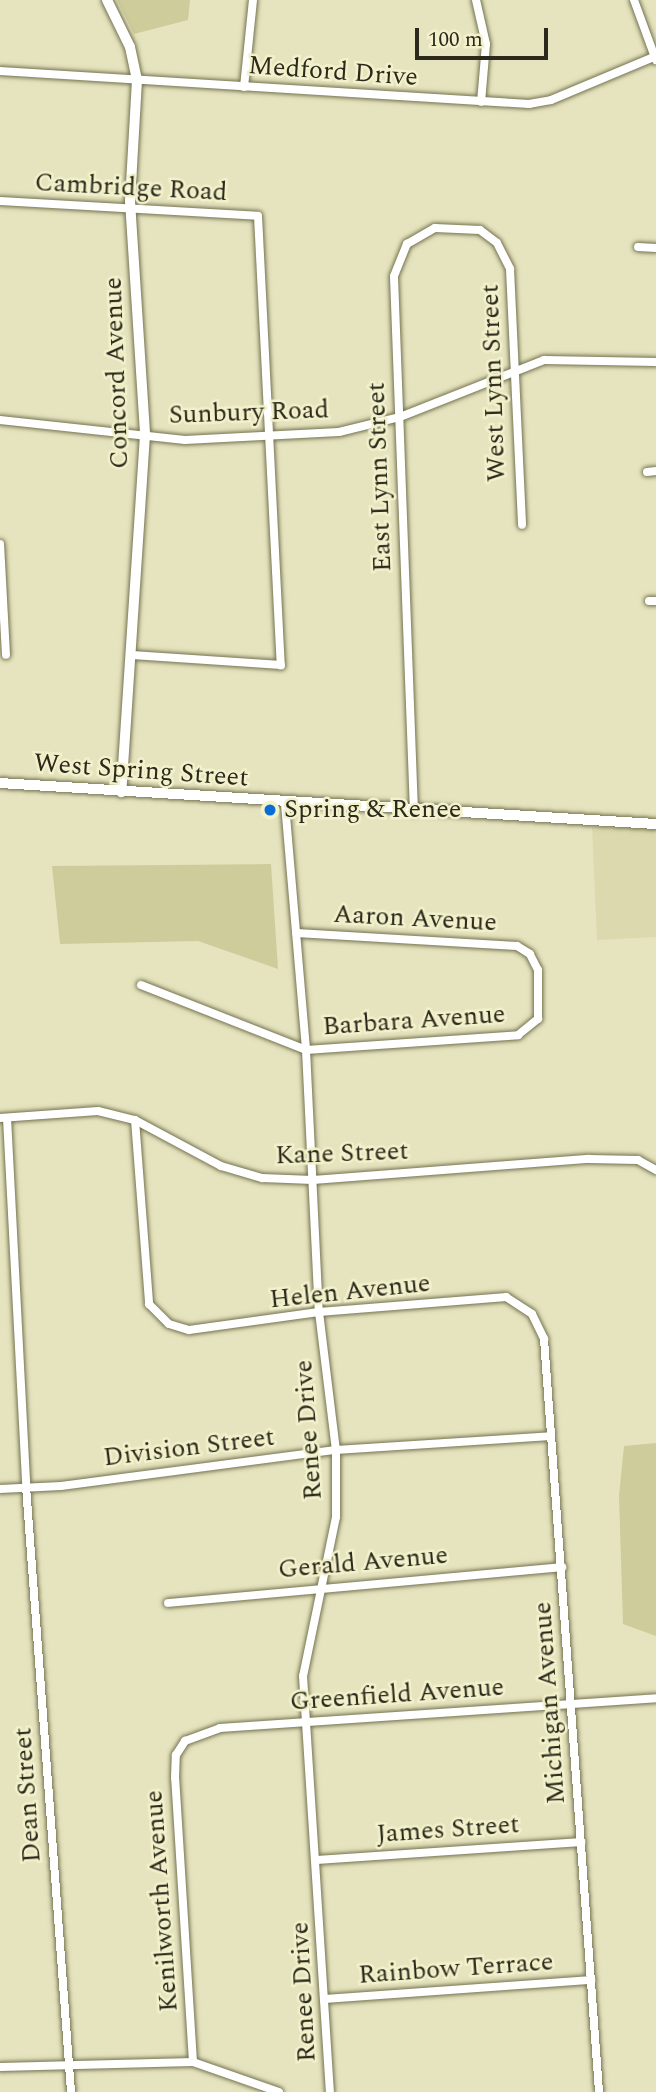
<!DOCTYPE html>
<style>
body{margin:0}
#map{position:relative;width:656px;height:2092px;overflow:hidden;background:#e5e4be;font-family:Spectral,serif}
div>[style]{position:absolute}
[style*='--x']{left:calc(var(--x)*1px);top:calc(var(--y)*1px);width:calc(var(--w)*1px);rotate:calc(var(--a)*1deg)}
.built>*{inset:0;background:#dbd9ad}
.green>*{inset:0;background:#cecc9a}
.roads{filter:drop-shadow(0 0 2px #757351) drop-shadow(0 0 2px #757351)}
.minor>*{height:8px;margin:-4px;padding:0 4px;transform-origin:4px;border-radius:4px;background:#fff}
.tertiary>*{height:10px;margin:-5px;padding:0 5px;transform-origin:5px;border-radius:5px;background:#fff}
.secondary>*{height:10px;margin:-5px;padding:0 5px;transform-origin:5px;border-radius:5px;background:#fff}
.dots>*{width:19px;height:19px;translate:-50% -50%;box-sizing:border-box;border:4px solid #f2f1cb;border-radius:50%}
span{translate:-50% -50%;white-space:nowrap;text-align:center;line-height:1.15;-webkit-text-stroke:5px #f2f1cb;paint-order:stroke}
.street-label{font-size:26px;color:#2a291b}
.poi-label{font-size:26px;color:#2a291b}
.left{translate:0 -50%;text-align:left}
.scale{position:absolute;left:415px;top:28px;width:133px;height:32px;box-sizing:border-box;border:4px solid #2a291b;border-top:0;padding-left:9px;font-size:21px;line-height:24px;white-space:nowrap;color:#2a291b;-webkit-text-stroke:5px #f2f1cb;paint-order:stroke}
</style>
<div id="map">
<div class="built">
<div style="clip-path:polygon(592px 827px,656px 829px,656px 937px,597px 940px)"></div>
</div>
<div class="green">
<div style="clip-path:polygon(117px 0,190px 0,188px 20px,134px 34px)"></div>
<div style="clip-path:polygon(271px 864px,278px 969px,198px 941px,60px 944px,52px 866px)"></div>
<div style="clip-path:polygon(656px 1443px,656px 1636px,623px 1624px,619px 1496px,624px 1446px)"></div>
</div>
<div class="roads">
<div class="minor">
<div style="--x:476;--y:0;--w:45;--a:77.2"></div>
<div style="--x:486;--y:44;--w:58;--a:94.9"></div>
<div style="--x:634;--y:0;--w:64;--a:69.9"></div>
<div style="--x:0;--y:71;--w:530;--a:3.57"></div>
<div style="--x:529;--y:104;--w:22;--a:-10"></div>
<div style="--x:551;--y:100;--w:112;--a:-22.7"></div>
<div style="--x:244;--y:87;--w:87;--a:-84.1"></div>
<div style="--x:0;--y:201;--w:258;--a:3.3"></div>
<div style="--x:258;--y:216;--w:450;--a:87.1"></div>
<div style="--x:281;--y:665;--w:149;--a:-176.2"></div>
<div style="--x:638;--y:247;--w:18;--a:3"></div>
<div style="--x:0;--y:420;--w:186;--a:6.2"></div>
<div style="--x:185;--y:440;--w:154;--a:-3"></div>
<div style="--x:339;--y:432;--w:63;--a:-13.8"></div>
<div style="--x:400;--y:417;--w:155;--a:-21.6"></div>
<div style="--x:544;--y:360;--w:112;--a:1"></div>
<div style="--x:647;--y:472;--w:9;--a:-6"></div>
<div style="--x:0;--y:544;--w:111;--a:86.9"></div>
<div style="--x:649;--y:601;--w:7;--a:0"></div>
<div style="--x:285;--y:804;--w:247;--a:85.1"></div>
<div style="--x:306;--y:1050;--w:262;--a:87.2"></div>
<div style="--x:319;--y:1312;--w:139;--a:83"></div>
<div style="--x:336;--y:1450;--w:67;--a:90"></div>
<div style="--x:336;--y:1517;--w:162;--a:101.7"></div>
<div style="--x:303;--y:1676;--w:417;--a:86.3"></div>
<div style="--x:414;--y:812;--w:536;--a:-92.14"></div>
<div style="--x:394;--y:276;--w:35;--a:-68"></div>
<div style="--x:407;--y:244;--w:32;--a:-30"></div>
<div style="--x:435;--y:228;--w:45;--a:2.5"></div>
<div style="--x:480;--y:230;--w:21;--a:37"></div>
<div style="--x:497;--y:243;--w:29;--a:63"></div>
<div style="--x:510;--y:269;--w:256;--a:87.3"></div>
<div style="--x:141;--y:985;--w:177;--a:21.5"></div>
<div style="--x:306;--y:1050;--w:213;--a:-4"></div>
<div style="--x:518;--y:1035;--w:26;--a:-39"></div>
<div style="--x:538;--y:1019;--w:49;--a:-90"></div>
<div style="--x:538;--y:970;--w:18;--a:-117"></div>
<div style="--x:530;--y:954;--w:15;--a:-148"></div>
<div style="--x:517;--y:946;--w:221;--a:-176.6"></div>
<div style="--x:0;--y:1118;--w:98;--a:-4.1"></div>
<div style="--x:98;--y:1111;--w:38;--a:14"></div>
<div style="--x:135;--y:1120;--w:98;--a:28.1"></div>
<div style="--x:221;--y:1166;--w:43;--a:16.3"></div>
<div style="--x:262;--y:1178;--w:51;--a:2.2"></div>
<div style="--x:313;--y:1180;--w:277;--a:-4.4"></div>
<div style="--x:589;--y:1159;--w:49;--a:1.2"></div>
<div style="--x:638;--y:1160;--w:21;--a:29"></div>
<div style="--x:7;--y:1118;--w:368;--a:87"></div>
<div style="--x:26;--y:1486;--w:608;--a:85.75"></div>
<div style="--x:135;--y:1120;--w:185;--a:85.6"></div>
<div style="--x:149;--y:1304;--w:28;--a:45"></div>
<div style="--x:169;--y:1324;--w:21;--a:17"></div>
<div style="--x:189;--y:1330;--w:131;--a:-7.9"></div>
<div style="--x:319;--y:1312;--w:188;--a:-4.6"></div>
<div style="--x:506;--y:1297;--w:31;--a:33"></div>
<div style="--x:532;--y:1314;--w:28;--a:64"></div>
<div style="--x:544;--y:1339;--w:755;--a:85.82"></div>
<div style="--x:0;--y:1489;--w:61;--a:-2.8"></div>
<div style="--x:61;--y:1486;--w:277;--a:-7.5"></div>
<div style="--x:336;--y:1450;--w:215;--a:-3.7"></div>
<div style="--x:168;--y:1603;--w:396;--a:-5.2"></div>
<div style="--x:317;--y:1860;--w:265;--a:-3.9"></div>
<div style="--x:325;--y:1999;--w:267;--a:-4.1"></div>
<div style="--x:193;--y:2062;--w:285;--a:-93.6"></div>
<div style="--x:175;--y:1778;--w:23;--a:-88"></div>
<div style="--x:176;--y:1755;--w:17;--a:-57"></div>
<div style="--x:185;--y:1741;--w:37;--a:-20"></div>
<div style="--x:220;--y:1728;--w:437;--a:-3.9"></div>
<div style="--x:0;--y:2067;--w:193;--a:-1.5"></div>
<div style="--x:193;--y:2062;--w:91;--a:19.2"></div>
</div>
<div class="tertiary">
<div style="--x:107;--y:0;--w:52;--a:63.9"></div>
<div style="--x:130;--y:47;--w:34;--a:78"></div>
<div style="--x:137;--y:80;--w:121;--a:93.3"></div>
<div style="--x:130;--y:201;--w:234;--a:86.3"></div>
<div style="--x:145;--y:435;--w:358;--a:93.8"></div>
</div>
<div class="secondary">
<div style="--x:0;--y:783;--w:657;--a:3.58"></div>
</div>
</div>
<div class="dots">
<div style="left:270px;top:810px;background:#0a6dd5"></div>
</div>
<div class="street-label">
<span style="left:333px;top:72px;rotate:4deg">Medford Drive</span>
<span style="left:131px;top:188px;rotate:3deg">Cambridge Road</span>
<span style="left:117px;top:373px;rotate:-92deg">Concord Avenue</span>
<span style="left:494px;top:383px;rotate:-92deg">West Lynn Street</span>
<span style="left:249px;top:413px;rotate:-2deg">Sunbury Road</span>
<span style="left:380px;top:477px;rotate:-92deg">East Lynn Street</span>
<span style="left:141px;top:771px;rotate:4deg">West Spring Street</span>
<span style="left:415px;top:919px;rotate:3deg">Aaron Avenue</span>
<span style="left:414px;top:1021px;rotate:-4deg">Barbara Avenue</span>
<span style="left:342px;top:1154px;rotate:-2deg">Kane Street</span>
<span style="left:350px;top:1292px;rotate:-6deg">Helen Avenue</span>
<span style="left:309px;top:1430px;rotate:-94deg">Renee Drive</span>
<span style="left:189px;top:1448px;rotate:-7deg">Division Street</span>
<span style="left:363px;top:1563px;rotate:-5deg">Gerald Avenue</span>
<span style="left:397px;top:1695px;rotate:-4deg">Greenfield Avenue</span>
<span style="left:550px;top:1703px;rotate:-94deg">Michigan Avenue</span>
<span style="left:28px;top:1795px;rotate:-94deg">Dean Street</span>
<span style="left:448px;top:1830px;rotate:-4deg">James Street</span>
<span style="left:162px;top:1901px;rotate:-94deg">Kenilworth Avenue</span>
<span style="left:456px;top:1969px;rotate:-4deg">Rainbow Terrace</span>
<span style="left:304px;top:1992px;rotate:-93deg">Renee Drive</span>
</div>
<div class="poi-label">
<span class="left" style="left:284px;top:810px">Spring &amp; Renee</span>
</div>
<div class="scale">100 m</div>
</div>
